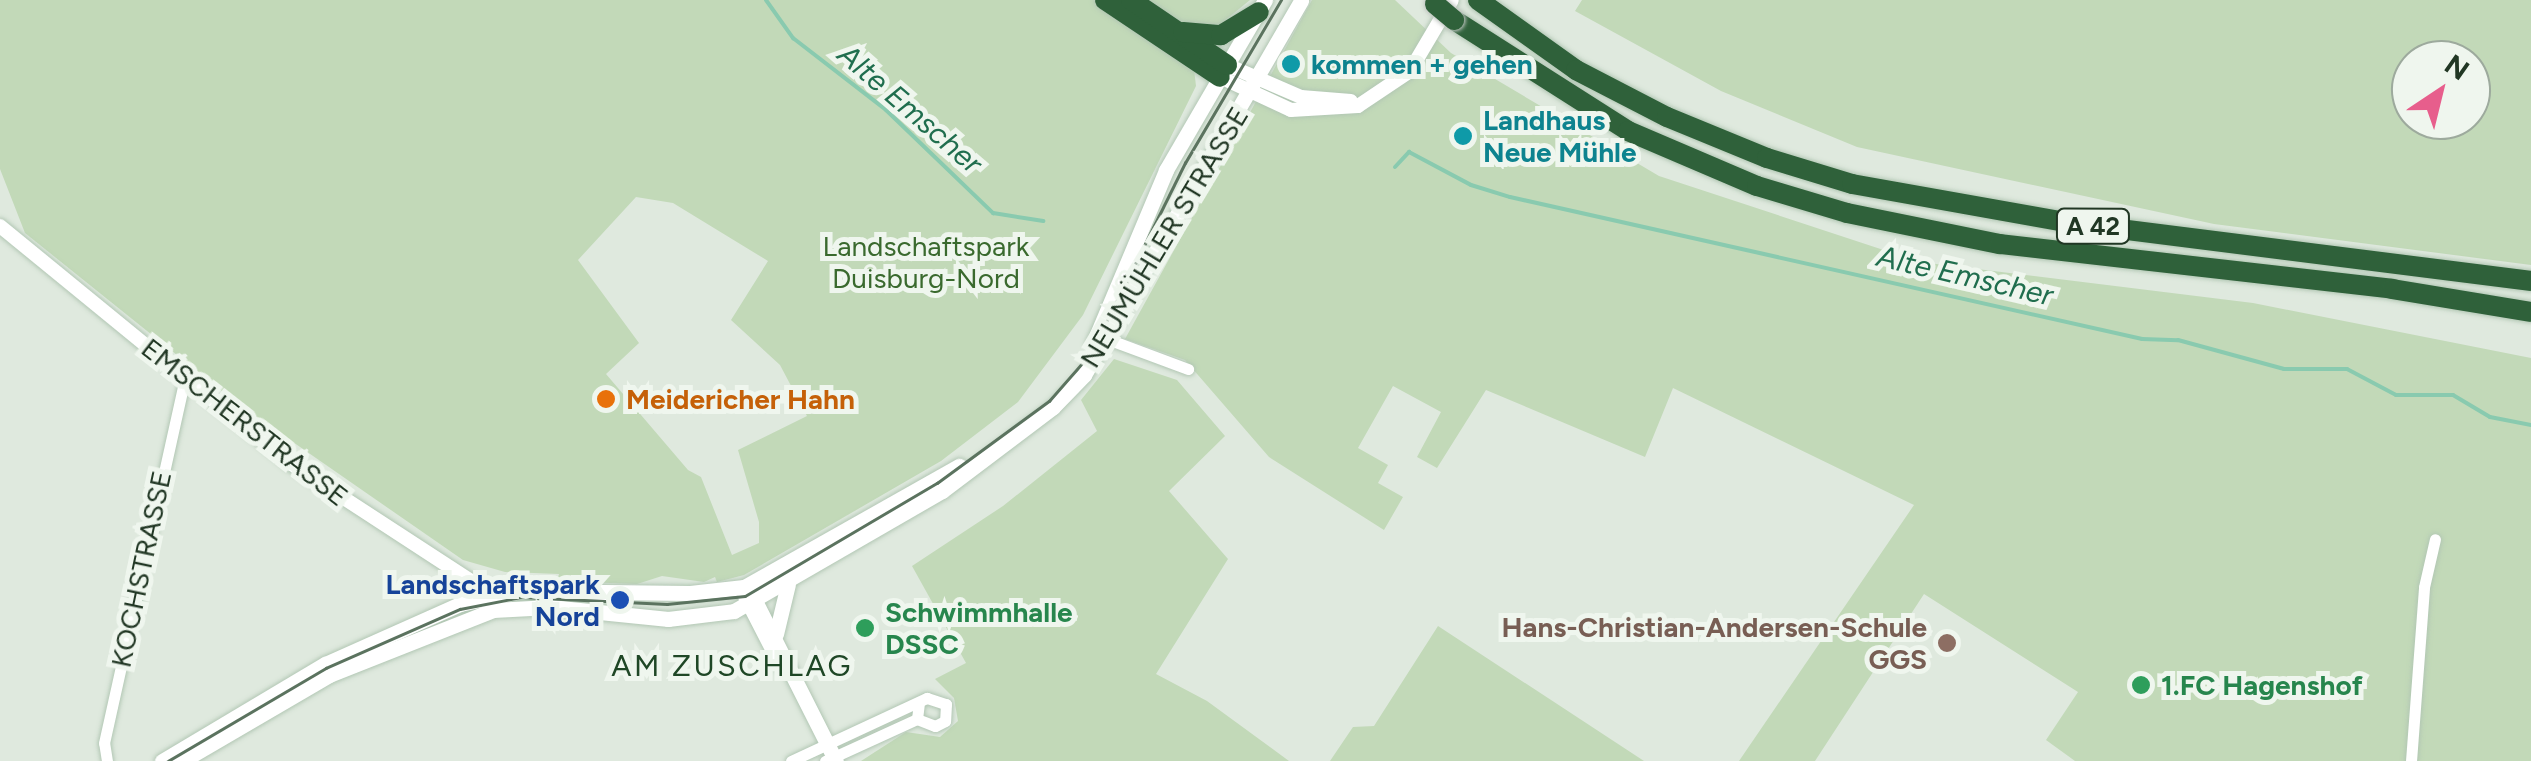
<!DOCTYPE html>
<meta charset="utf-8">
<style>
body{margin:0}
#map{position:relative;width:2531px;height:761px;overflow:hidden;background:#dfe9de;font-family:Figtree,sans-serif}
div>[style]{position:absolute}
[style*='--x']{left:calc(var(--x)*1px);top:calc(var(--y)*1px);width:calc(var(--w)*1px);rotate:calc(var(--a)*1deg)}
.green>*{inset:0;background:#c2d9b8}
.stream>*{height:4px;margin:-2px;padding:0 2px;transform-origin:2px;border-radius:2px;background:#89caaf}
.roads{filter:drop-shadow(0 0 2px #b2c7b4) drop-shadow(0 0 2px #b2c7b4)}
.minor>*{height:11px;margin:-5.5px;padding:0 5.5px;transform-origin:5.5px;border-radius:5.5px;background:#fff}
.tertiary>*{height:14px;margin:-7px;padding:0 7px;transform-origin:7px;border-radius:7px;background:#fff}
.secondary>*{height:15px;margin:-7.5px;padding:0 7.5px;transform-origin:7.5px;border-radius:7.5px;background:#fff}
.motorway>*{height:20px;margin:-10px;padding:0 10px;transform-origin:10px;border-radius:10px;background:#2f613a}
.tram>*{height:2.5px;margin:-1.25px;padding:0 1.25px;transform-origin:1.25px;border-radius:1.25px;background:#5b735f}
.bridges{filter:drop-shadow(0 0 2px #c1c7c2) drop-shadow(0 0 2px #c1c7c2)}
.motorway-bridge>*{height:20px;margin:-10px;padding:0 10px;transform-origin:10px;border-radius:10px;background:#2f613a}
.dots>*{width:28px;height:28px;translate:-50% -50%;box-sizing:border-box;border:5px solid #eff6ee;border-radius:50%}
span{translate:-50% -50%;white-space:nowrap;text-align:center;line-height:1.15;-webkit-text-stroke:10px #eff6ee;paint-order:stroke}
.shield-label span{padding:2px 8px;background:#eff6ee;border:2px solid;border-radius:8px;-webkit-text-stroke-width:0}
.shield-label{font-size:25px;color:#213724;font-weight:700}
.culture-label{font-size:28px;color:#0d838f;font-weight:700}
.left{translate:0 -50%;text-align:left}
.street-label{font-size:28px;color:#213724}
.park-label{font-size:28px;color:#3a6a2e}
.food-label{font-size:28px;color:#c56008;font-weight:700}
.transit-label{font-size:28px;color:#164399;font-weight:700}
.right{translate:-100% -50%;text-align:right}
.leisure-label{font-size:28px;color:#27864d;font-weight:700}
.education-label{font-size:28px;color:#785e54;font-weight:700}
.water-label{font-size:30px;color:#206e4e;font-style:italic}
.neighbourhood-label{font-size:30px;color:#1f4726;letter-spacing:2.5px}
.north{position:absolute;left:2391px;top:40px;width:100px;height:100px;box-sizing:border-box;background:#eff6ee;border:2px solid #9daa9d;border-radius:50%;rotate:35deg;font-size:28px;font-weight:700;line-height:40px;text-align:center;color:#213724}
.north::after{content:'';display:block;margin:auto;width:35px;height:45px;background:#e75e8c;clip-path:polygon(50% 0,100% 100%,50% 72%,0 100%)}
</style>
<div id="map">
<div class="green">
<div style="clip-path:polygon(evenodd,0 0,1094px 0,1194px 69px,1196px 86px,1083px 315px,1018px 402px,941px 461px,744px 575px,717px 582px,715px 577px,704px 582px,662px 576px,637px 584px,557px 581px,559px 574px,505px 572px,463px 560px,238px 404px,25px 233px,0 169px,0 0,636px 197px,673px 203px,768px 261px,731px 320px,780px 365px,807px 416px,738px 450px,759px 522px,759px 543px,732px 555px,701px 477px,688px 470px,606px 374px,639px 343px,578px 260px,636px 197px)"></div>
<div style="clip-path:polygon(1142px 0,1250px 0,1217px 27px,1183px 24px)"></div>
<div style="clip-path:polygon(1312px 0,1395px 0,1451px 53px,1659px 176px,1920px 262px,2253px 303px,2531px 358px,2531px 761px,2075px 761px,2046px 740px,2078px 692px,1924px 594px,1815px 761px,1739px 761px,1914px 505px,1673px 388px,1645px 457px,1486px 390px,1437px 468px,1417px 457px,1441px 412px,1393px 386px,1358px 448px,1388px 465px,1378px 483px,1403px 497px,1384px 530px,1269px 457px,1185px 360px,1125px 339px)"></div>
<div style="clip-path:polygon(evenodd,1582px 0,2531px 0,2531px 265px,2214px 224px,1857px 147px,1721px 91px,1575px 11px,1582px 0,2471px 60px,2471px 120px,2411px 120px,2411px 60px,2471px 60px)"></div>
<div style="clip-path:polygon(1114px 359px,1177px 380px,1225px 436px,1169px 491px,1228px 559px,1156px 674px,1207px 701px,1289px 761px,861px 761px,906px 732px,940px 737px,958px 721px,954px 698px,935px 679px,966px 663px,912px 566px,1003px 506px,1097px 431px,1081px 400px)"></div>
<div style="clip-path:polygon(1438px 626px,1644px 761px,1330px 761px,1353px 727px,1374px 726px)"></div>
</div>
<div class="stream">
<div style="--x:766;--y:0;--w:47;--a:54.6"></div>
<div style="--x:793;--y:38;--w:118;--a:37.7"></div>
<div style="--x:886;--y:110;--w:149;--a:43.9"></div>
<div style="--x:993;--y:213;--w:51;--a:9.1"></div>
<div style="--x:1395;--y:167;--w:21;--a:-47"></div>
<div style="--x:1409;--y:152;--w:70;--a:28"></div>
<div style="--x:1471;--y:185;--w:41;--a:17.1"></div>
<div style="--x:1510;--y:197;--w:648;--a:12.66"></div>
<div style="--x:2142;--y:339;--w:36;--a:2"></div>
<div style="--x:2178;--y:340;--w:110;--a:15.3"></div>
<div style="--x:2284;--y:369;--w:63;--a:0"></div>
<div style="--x:2347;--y:369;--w:55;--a:28"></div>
<div style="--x:2396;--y:395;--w:57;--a:0"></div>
<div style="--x:2453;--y:395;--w:43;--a:30.7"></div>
<div style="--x:2490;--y:417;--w:42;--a:11"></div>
</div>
<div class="roads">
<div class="minor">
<div style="--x:1102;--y:337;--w:92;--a:20.4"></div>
<div style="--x:107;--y:761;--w:18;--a:-99"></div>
<div style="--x:104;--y:743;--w:374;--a:-77.5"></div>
<div style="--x:791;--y:761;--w:150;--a:-24.9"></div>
<div style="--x:927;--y:698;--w:20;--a:18"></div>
<div style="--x:946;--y:704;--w:17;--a:93"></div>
<div style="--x:945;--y:721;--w:11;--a:153"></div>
<div style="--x:935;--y:726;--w:19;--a:-159"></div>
<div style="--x:917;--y:719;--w:17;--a:-83"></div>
<div style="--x:825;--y:761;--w:101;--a:-24.5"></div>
<div style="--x:2411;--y:761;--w:174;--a:-85.7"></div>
<div style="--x:2424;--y:587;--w:49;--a:-77.1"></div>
</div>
<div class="tertiary">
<div style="--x:1227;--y:65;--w:81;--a:23.4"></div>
<div style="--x:1301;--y:97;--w:50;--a:4.6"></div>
<div style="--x:1220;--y:77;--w:78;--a:24.9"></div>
<div style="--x:1291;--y:110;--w:67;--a:-3.4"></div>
<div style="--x:1358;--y:106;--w:63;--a:-33.9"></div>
<div style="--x:1410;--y:71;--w:82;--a:-59.4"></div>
<div style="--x:0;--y:226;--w:375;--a:39.3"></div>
<div style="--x:290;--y:463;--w:220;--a:33.1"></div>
<div style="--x:474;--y:583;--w:28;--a:51"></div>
</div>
<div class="secondary">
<div style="--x:1093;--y:344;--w:189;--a:-67.2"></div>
<div style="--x:1166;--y:170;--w:197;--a:-59.8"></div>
<div style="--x:751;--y:593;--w:188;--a:63.2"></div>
<div style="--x:745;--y:596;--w:76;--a:62.8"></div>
<div style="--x:776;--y:634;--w:51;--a:-76.5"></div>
<div style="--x:162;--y:761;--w:190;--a:-30.8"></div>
<div style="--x:325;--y:664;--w:148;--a:-24"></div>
<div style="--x:460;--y:604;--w:61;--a:-12.2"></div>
<div style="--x:520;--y:591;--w:170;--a:0.7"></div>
<div style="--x:690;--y:593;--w:54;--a:-6.3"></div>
<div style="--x:744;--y:587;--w:247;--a:-29.4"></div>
<div style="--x:182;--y:761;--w:170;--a:-30.3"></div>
<div style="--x:329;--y:675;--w:176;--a:-21.6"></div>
<div style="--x:493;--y:610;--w:57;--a:-3"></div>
<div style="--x:550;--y:607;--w:119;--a:5.8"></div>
<div style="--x:668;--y:619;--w:66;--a:-6.9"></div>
<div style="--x:734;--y:611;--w:240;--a:-30"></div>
<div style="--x:942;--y:491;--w:139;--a:-37.1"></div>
<div style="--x:1053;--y:407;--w:45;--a:-45.9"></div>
<div style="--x:1084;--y:375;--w:433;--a:-59.9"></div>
</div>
<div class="motorway">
<div style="--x:1105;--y:0;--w:138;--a:33.8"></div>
<div style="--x:1131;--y:0;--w:116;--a:34.1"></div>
<div style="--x:1478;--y:0;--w:120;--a:35.5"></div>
<div style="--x:1576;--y:70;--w:102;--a:27.3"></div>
<div style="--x:1667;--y:117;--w:108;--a:22.3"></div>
<div style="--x:1767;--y:158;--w:89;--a:17"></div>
<div style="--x:1852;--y:184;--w:223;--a:10.1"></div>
<div style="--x:2072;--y:223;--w:463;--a:7.2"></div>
<div style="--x:1454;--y:20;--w:206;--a:32.5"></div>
<div style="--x:1628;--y:131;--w:140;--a:23.1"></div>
<div style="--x:1757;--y:186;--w:94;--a:16.7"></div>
<div style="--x:1847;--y:213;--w:156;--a:11.5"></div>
<div style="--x:2000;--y:244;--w:395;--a:6.5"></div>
<div style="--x:2392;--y:289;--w:141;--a:9.4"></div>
<div style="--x:1183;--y:32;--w:38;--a:5"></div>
<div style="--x:1221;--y:35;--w:44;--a:-31.2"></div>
</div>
</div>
<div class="tram">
<div style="--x:168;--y:761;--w:183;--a:-30.5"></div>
<div style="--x:326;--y:668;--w:146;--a:-23.8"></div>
<div style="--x:460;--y:609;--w:63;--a:-11"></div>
<div style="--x:522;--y:597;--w:145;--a:2.8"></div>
<div style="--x:667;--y:604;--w:78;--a:-5.9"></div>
<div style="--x:745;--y:596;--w:223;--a:-30.5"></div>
<div style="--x:937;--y:483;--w:139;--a:-36.2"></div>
<div style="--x:1049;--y:401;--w:64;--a:-48.8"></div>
<div style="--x:1091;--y:353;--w:212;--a:-63.7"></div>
<div style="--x:1185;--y:163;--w:189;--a:-59.5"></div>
</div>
<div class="bridges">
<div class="motorway-bridge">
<div style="--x:1435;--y:4;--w:25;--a:40"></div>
</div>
</div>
<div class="dots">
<div style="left:1291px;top:64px;background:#0f9aa8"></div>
<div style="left:1463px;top:136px;background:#0f9aa8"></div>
<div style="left:606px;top:399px;background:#e8710a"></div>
<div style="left:620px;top:600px;background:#1a4fb4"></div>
<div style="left:865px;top:628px;background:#2e9e5b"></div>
<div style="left:1947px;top:643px;background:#8d6e63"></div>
<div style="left:2141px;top:685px;background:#2e9e5b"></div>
</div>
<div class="shield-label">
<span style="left:2093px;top:226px">A 42</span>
</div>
<div class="culture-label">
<span class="left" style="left:1311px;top:64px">kommen + gehen</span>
<span class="left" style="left:1483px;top:136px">Landhaus<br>Neue Mühle</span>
</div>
<div class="street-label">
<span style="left:1164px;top:237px;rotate:-59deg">NEUMÜHLER STRASSE</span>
<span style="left:245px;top:422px;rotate:38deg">EMSCHERSTRASSE</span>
<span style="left:141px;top:569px;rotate:-78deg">KOCHSTRASSE</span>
</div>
<div class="park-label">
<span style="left:926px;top:262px">Landschaftspark<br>Duisburg-Nord</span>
</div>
<div class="food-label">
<span class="left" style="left:626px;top:399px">Meidericher Hahn</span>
</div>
<div class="transit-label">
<span class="right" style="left:600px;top:600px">Landschaftspark<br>Nord</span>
</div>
<div class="leisure-label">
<span class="left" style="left:885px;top:628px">Schwimmhalle<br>DSSC</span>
<span class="left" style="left:2161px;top:685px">1.FC Hagenshof</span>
</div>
<div class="education-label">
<span class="right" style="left:1927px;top:643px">Hans-Christian-Andersen-Schule<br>GGS</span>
</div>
<div class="water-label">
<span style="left:910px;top:109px;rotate:41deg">Alte Emscher</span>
<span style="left:1965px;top:276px;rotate:13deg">Alte Emscher</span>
</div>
<div class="neighbourhood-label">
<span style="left:732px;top:666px">AM ZUSCHLAG</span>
</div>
<div class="north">N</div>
</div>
